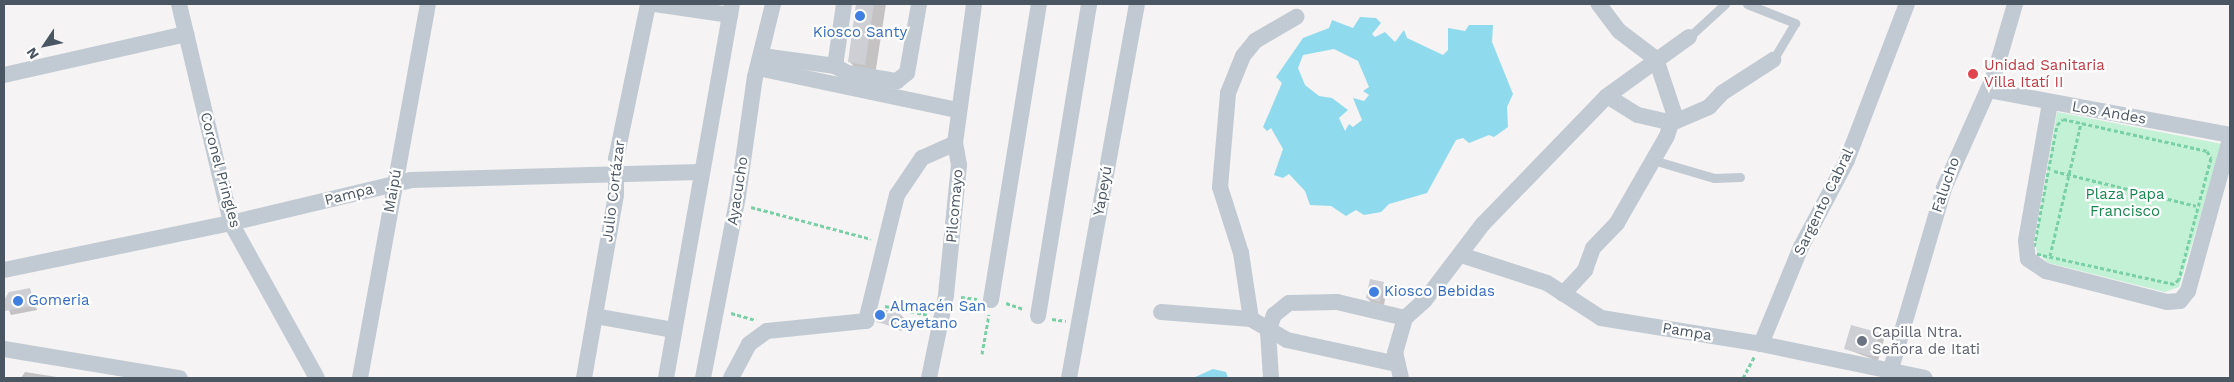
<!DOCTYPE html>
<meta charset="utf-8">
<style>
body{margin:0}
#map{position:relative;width:2234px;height:382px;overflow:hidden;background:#f5f3f3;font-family:"Work Sans",sans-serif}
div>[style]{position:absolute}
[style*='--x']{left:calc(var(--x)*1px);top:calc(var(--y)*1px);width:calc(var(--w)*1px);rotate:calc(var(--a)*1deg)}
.green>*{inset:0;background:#c3f1d5}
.water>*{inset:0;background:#90daee}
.shadow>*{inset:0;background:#0003}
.building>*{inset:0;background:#cdcfd5}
.path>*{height:3px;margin-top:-1.5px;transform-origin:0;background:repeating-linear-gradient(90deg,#7ad0a6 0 4px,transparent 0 6.5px)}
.lane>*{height:9px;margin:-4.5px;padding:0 4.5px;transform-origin:4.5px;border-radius:4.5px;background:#c1cad2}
.street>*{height:16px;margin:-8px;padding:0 8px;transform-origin:8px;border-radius:8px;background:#c1cad2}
.dots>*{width:14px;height:14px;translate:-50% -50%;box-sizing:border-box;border:2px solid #fff;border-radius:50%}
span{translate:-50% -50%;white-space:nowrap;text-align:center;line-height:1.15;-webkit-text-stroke:4.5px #fff;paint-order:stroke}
.shop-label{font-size:15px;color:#366cbe}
.left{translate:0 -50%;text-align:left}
.health-label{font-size:15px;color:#be3a42}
.street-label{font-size:15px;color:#4a5661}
.park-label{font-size:15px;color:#17864f}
.worship-label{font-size:15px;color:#5b616d}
.frame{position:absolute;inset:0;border:5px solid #4a5661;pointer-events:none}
.north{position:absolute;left:20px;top:20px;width:50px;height:50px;-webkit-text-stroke:4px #fff;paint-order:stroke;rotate:236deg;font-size:14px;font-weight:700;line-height:20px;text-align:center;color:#4a5661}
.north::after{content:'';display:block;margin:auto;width:18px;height:22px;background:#4a5661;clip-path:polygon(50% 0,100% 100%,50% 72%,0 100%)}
</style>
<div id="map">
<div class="green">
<div style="clip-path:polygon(2057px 112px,2222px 144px,2179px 287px,2165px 292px,2049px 263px,2037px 253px,2035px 240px)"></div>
</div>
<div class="water">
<div style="clip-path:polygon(evenodd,1360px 17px,1376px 18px,1381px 23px,1372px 34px,1375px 37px,1385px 32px,1395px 42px,1404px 30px,1407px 38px,1443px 55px,1448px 50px,1448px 28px,1465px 31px,1469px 25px,1493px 25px,1492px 42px,1513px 94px,1507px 107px,1508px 127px,1494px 137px,1489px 135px,1469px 143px,1463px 138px,1456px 140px,1427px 193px,1389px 204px,1381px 212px,1364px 215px,1356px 210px,1346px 216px,1331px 206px,1310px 205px,1305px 191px,1289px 174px,1283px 178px,1274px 175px,1283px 149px,1271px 128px,1267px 131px,1263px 127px,1282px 83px,1276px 77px,1303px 38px,1329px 28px,1332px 20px,1353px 28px,1360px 17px,1334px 49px,1358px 61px,1369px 87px,1363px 91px,1369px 95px,1364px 101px,1353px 98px,1362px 120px,1353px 127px,1349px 124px,1345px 131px,1339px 118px,1348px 110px,1332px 98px,1319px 96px,1305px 85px,1298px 68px,1303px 55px,1334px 49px)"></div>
<div style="clip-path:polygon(1213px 369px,1226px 372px,1228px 378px,1193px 378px)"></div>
</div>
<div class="shadow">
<div style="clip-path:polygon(857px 4px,886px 4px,875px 75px,859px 72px,849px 61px)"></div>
<div style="clip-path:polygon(1383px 283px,1387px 288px,1384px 305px,1371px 302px,1367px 298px)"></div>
<div style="clip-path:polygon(30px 289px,37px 310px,11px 315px,5px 301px)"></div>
<div style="clip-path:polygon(901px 315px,905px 319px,902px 331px,877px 321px)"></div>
<div style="clip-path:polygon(1852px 326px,1884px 339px,1878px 361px,1846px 349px)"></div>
<div style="clip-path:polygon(25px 372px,63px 378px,21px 378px)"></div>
</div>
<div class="building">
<div style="clip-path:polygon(856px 4px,874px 4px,865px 65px,848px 62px)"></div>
<div style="clip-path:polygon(1370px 279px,1384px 282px,1380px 302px,1366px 298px)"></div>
<div style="clip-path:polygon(30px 288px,34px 306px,5px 311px,4px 300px,9px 292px)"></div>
<div style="clip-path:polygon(879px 308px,901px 314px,898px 327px,876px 322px)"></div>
<div style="clip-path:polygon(1851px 325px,1880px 333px,1874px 357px,1844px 349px)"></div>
</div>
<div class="path">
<div style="--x:2063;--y:119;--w:148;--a:12.5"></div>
<div style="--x:2207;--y:151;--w:8;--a:60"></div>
<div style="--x:2211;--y:158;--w:125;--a:104.8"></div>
<div style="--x:2179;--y:279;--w:7;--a:135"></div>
<div style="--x:2174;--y:284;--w:144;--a:-167.6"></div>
<div style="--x:2033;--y:253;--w:130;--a:-79.4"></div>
<div style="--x:2057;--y:125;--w:8;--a:-45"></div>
<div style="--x:2054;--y:171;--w:146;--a:13.8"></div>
<div style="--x:751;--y:207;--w:124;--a:14.9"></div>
<div style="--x:2050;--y:256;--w:137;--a:-76.9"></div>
<div style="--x:961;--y:297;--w:16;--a:7"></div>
<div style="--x:1006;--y:303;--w:18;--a:19"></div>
<div style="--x:885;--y:306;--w:44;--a:11.8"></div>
<div style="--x:731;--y:313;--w:26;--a:16"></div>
<div style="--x:1052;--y:319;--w:14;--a:8"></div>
<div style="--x:982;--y:354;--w:40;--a:-80"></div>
<div style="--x:1743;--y:378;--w:24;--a:-62"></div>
</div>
<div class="lane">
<div style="--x:1747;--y:4;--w:52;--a:21.6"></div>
<div style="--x:1795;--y:23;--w:43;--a:120.7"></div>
<div style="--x:1689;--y:37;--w:49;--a:-42.5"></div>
<div style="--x:1653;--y:160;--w:64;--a:16.4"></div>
<div style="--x:1714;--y:178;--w:26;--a:-2"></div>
</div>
<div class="street">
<div style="--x:179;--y:4;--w:225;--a:76.6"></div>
<div style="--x:231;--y:223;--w:177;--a:61"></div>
<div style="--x:655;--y:4;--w:76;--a:8.3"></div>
<div style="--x:762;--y:56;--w:74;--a:7.8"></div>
<div style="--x:835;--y:66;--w:14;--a:30"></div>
<div style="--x:847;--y:73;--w:51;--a:9.1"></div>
<div style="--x:897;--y:81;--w:13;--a:-39"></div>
<div style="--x:907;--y:73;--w:70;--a:-80.1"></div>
<div style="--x:835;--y:66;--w:63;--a:-81.7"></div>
<div style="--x:758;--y:68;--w:204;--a:11.9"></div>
<div style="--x:4;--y:75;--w:187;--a:-12.7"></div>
<div style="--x:1988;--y:90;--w:246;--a:10.5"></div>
<div style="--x:1607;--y:96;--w:36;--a:32"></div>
<div style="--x:1638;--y:115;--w:35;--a:13"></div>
<div style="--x:1672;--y:123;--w:40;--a:-23.4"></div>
<div style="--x:1709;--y:107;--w:19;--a:-47"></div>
<div style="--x:1722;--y:93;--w:61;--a:-32.9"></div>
<div style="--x:2050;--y:103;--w:140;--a:99.9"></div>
<div style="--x:2026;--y:241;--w:18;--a:84"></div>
<div style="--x:2028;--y:259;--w:22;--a:34"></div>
<div style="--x:2046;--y:271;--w:125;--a:14.4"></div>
<div style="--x:2167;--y:302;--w:13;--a:-4"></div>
<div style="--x:2180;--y:301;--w:13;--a:-51"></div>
<div style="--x:2188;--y:291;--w:157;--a:-74.5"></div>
<div style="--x:1461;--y:255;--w:90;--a:18"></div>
<div style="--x:1547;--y:283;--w:64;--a:32.9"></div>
<div style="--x:1601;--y:318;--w:162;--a:9.2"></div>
<div style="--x:1761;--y:344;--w:167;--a:11.7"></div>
<div style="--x:4;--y:270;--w:232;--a:-11.7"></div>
<div style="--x:231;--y:223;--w:185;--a:-13.4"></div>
<div style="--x:411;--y:180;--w:289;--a:-1.6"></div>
<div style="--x:1563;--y:294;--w:33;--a:-47"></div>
<div style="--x:1585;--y:270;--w:23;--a:-70"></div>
<div style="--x:1593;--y:248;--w:35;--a:-46"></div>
<div style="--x:1617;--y:223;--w:100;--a:-60.1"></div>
<div style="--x:1667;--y:136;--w:24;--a:-73"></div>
<div style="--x:1674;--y:113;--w:57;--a:-108.4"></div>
<div style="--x:1656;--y:59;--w:46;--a:-142.9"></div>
<div style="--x:1619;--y:31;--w:34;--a:-127"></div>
<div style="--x:991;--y:300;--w:300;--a:-80.8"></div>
<div style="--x:1161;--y:312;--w:90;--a:4.4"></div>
<div style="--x:1251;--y:319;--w:42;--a:30.3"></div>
<div style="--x:1287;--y:340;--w:113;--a:12.3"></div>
<div style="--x:595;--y:316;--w:79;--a:10.2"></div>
<div style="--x:1038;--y:316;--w:316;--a:-80.7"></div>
<div style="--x:1251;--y:319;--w:67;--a:-98.6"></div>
<div style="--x:1241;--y:253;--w:69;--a:-107.7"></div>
<div style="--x:1220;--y:187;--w:94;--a:-85.1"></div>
<div style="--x:1228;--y:93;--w:40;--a:-68"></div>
<div style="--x:1243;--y:56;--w:19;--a:-51"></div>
<div style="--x:1255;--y:41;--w:48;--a:-30.3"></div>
<div style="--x:1761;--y:344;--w:105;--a:-67.6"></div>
<div style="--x:1801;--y:247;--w:98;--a:-62.1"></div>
<div style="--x:1847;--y:160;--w:167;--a:-69"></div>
<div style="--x:4;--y:349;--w:178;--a:9.4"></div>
<div style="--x:1890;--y:372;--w:192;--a:-73.6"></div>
<div style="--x:1944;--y:188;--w:123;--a:-65.9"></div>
<div style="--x:1994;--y:76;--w:75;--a:-73.7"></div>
<div style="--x:360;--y:378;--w:380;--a:-79.7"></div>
<div style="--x:584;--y:378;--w:186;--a:-80.1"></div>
<div style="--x:616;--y:195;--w:36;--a:-90"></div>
<div style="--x:616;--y:159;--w:158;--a:-78.3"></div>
<div style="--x:666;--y:378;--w:380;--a:-80"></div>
<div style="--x:703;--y:378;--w:185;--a:-79.1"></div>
<div style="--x:738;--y:196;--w:120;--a:-81.9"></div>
<div style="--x:755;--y:77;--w:75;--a:-76.1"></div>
<div style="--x:731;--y:378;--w:38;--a:-62"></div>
<div style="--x:749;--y:344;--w:22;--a:-36"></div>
<div style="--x:767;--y:331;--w:100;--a:-5.8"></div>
<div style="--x:866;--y:321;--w:130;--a:-76.2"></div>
<div style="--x:897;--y:195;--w:45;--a:-56"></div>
<div style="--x:922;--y:158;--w:36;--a:-24"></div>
<div style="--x:929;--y:378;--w:85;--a:-78.4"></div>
<div style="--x:946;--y:295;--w:131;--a:-84.3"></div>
<div style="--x:959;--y:165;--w:22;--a:-100"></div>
<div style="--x:955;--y:143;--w:140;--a:-82.2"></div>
<div style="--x:1069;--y:378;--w:380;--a:-79.7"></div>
<div style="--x:1271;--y:378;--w:46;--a:-93.7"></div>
<div style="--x:1268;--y:332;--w:18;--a:-71"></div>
<div style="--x:1274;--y:315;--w:19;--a:-39"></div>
<div style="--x:1289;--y:303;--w:48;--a:-1.2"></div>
<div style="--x:1337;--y:302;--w:70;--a:13.2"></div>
<div style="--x:1401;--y:378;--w:26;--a:-103"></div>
<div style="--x:1395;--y:353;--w:36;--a:-74"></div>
<div style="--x:1405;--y:318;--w:27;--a:-42"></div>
<div style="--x:1425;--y:300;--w:96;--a:-52.7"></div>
<div style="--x:1483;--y:224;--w:178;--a:-45.9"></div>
<div style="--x:1607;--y:96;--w:101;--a:-35.7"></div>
</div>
<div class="dots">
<div style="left:860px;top:16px;background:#3f7fe0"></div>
<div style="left:1973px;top:74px;background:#e0444e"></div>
<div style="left:1374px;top:292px;background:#3f7fe0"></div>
<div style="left:18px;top:301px;background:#3f7fe0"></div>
<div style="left:880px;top:315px;background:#3f7fe0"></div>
<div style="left:1862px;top:341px;background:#6b7280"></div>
</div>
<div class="shop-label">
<span style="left:860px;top:33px">Kiosco Santy</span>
<span class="left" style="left:1384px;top:292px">Kiosco Bebidas</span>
<span class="left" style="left:28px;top:301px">Gomeria</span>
<span class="left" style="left:890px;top:315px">Almacén San<br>Cayetano</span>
</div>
<div class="health-label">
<span class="left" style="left:1984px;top:74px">Unidad Sanitaria<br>Villa Itatí II</span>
</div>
<div class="street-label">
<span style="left:2109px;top:113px;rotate:10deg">Los Andes</span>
<span style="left:220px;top:170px;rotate:75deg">Coronel Pringles</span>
<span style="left:1946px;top:185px;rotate:-71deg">Falucho</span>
<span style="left:393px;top:191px;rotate:-80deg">Maipú</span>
<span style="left:614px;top:191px;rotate:-83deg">Julio Cortázar</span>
<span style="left:738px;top:191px;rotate:-81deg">Ayacucho</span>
<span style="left:1103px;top:191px;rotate:-80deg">Yapeyú</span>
<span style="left:349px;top:195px;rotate:-14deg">Pampa</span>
<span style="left:1824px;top:202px;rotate:-64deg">Sargento Cabral</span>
<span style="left:955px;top:206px;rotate:-85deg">Pilcomayo</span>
<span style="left:1687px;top:332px;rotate:9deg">Pampa</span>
</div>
<div class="park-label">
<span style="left:2125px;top:203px">Plaza Papa<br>Francisco</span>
</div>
<div class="worship-label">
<span class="left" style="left:1872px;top:341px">Capilla Ntra.<br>Señora de Itati</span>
</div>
<div class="frame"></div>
<div class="north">N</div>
</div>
